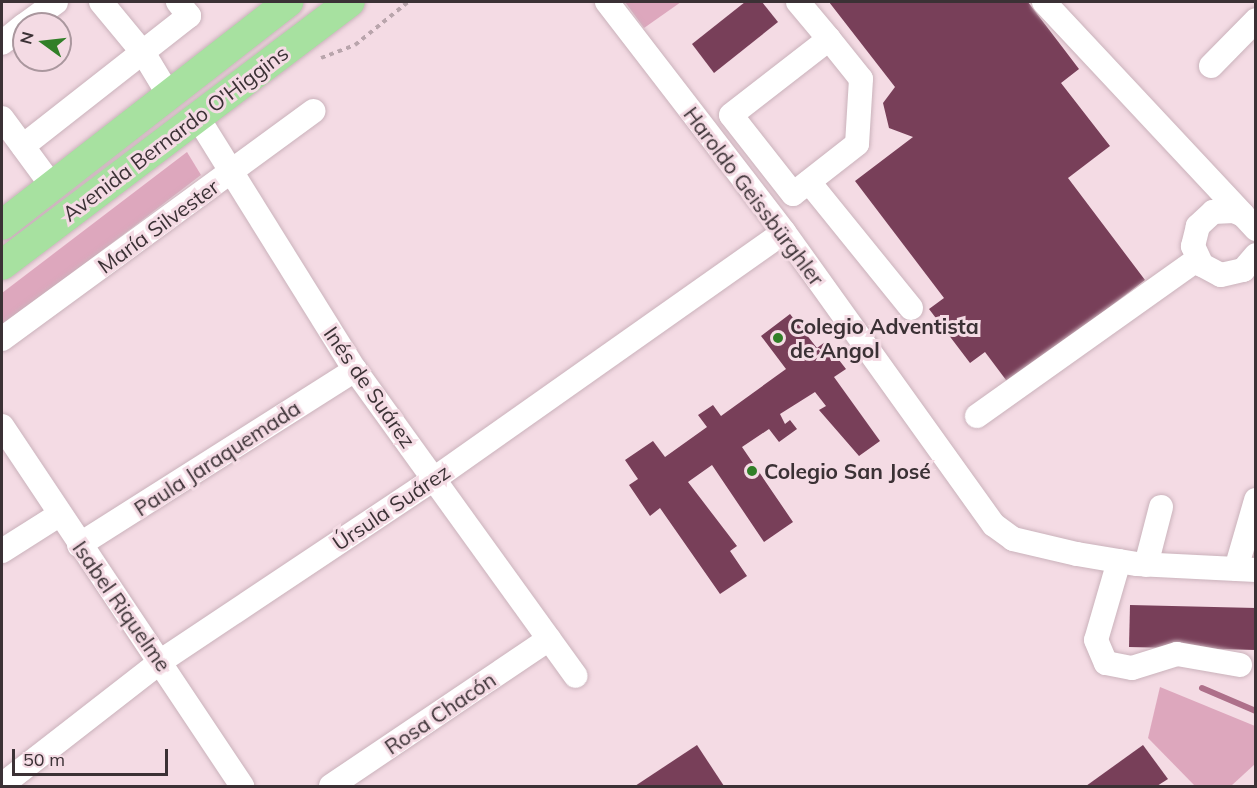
<!DOCTYPE html>
<meta charset="utf-8">
<style>
body{margin:0}
#map{position:relative;width:1257px;height:788px;overflow:hidden;background:#f4dbe4;font-family:Mulish,sans-serif}
div>[style]{position:absolute}
[style*='--x']{left:calc(var(--x)*1px);top:calc(var(--y)*1px);width:calc(var(--w)*1px);rotate:calc(var(--a)*1deg)}
.green>*{inset:0;background:#dda7bd}
.stream>*{height:6px;margin:-3px;padding:0 3px;transform-origin:3px;border-radius:3px;background:#ae708a}
.building>*{inset:0;background:#783f59}
.path>*{height:4px;margin-top:-2px;transform-origin:0;background:repeating-linear-gradient(90deg,#b9a5ac 0 4.5px,transparent 0 9px)}
.roads{filter:drop-shadow(0 0 2px #cab2bb) drop-shadow(0 0 2px #cab2bb)}
.minor>*{height:24px;margin:-12px;padding:0 12px;transform-origin:12px;border-radius:12px;background:#fff}
.major>*{height:30px;margin:-15px;padding:0 15px;transform-origin:15px;border-radius:15px;background:#a7e1a0}
.dots>*{width:16px;height:16px;translate:-50% -50%;box-sizing:border-box;border:3px solid #f4dbe4;border-radius:50%}
span{translate:-50% -50%;white-space:nowrap;text-align:center;line-height:1.15;-webkit-text-stroke:6px #f4dbe4;paint-order:stroke}
.street-label{font-size:21px;color:#3b3135}
.poi-label{font-size:21px;color:#3b3135;font-weight:700}
.left{translate:0 -50%;text-align:left}
.frame{position:absolute;inset:0;border:3px solid #3b3135;pointer-events:none}
.north{position:absolute;left:12px;top:12px;width:60px;height:60px;box-sizing:border-box;background:#f4dbe4;border:2px solid #aa979e;border-radius:50%;rotate:285deg;font-size:16px;font-weight:700;line-height:24px;text-align:center;color:#3b3135}
.north::after{content:'';display:block;margin:auto;width:21px;height:27px;background:#317f28;clip-path:polygon(50% 0,100% 100%,50% 72%,0 100%)}
.scale{position:absolute;left:12px;top:749px;width:156px;height:27px;box-sizing:border-box;border:3px solid #3b3135;border-top:0;padding-left:8px;font-size:18px;line-height:21px;white-space:nowrap;color:#3b3135;-webkit-text-stroke:4px #f4dbe4;paint-order:stroke}
</style>
<div id="map">
<div class="green">
<div style="clip-path:polygon(625px 2px,681px 2px,644px 28px)"></div>
<div style="clip-path:polygon(187px 152px,201px 175px,2px 327px,2px 293px)"></div>
<div style="clip-path:polygon(1160px 687px,1255px 726px,1255px 764px,1231px 786px,1195px 786px,1148px 738px)"></div>
</div>
<div class="stream">
<div style="--x:1202;--y:688;--w:59;--a:23.1"></div>
</div>
<div class="building">
<div style="clip-path:polygon(745px 2px,762px 2px,778px 22px,714px 73px,692px 44px)"></div>
<div style="clip-path:polygon(829px 2px,1028px 2px,1079px 69px,1061px 83px,1110px 146px,1068px 178px,1145px 280px,1009px 384px,985px 352px,970px 363px,929px 309px,944px 298px,855px 181px,913px 137px,889px 128px,883px 103px,895px 87px)"></div>
<div style="clip-path:polygon(790px 314px,817px 348px,825px 342px,846px 369px,834px 377px,880px 441px,859px 456px,819px 410px,826px 406px,815px 392px,780px 414px,785px 424px,790px 420px,797px 429px,779px 442px,769px 429px,742px 447px,793px 522px,764px 542px,712px 465px,688px 482px,737px 546px,730px 551px,747px 576px,720px 594px,660px 508px,650px 516px,629px 485px,638px 479px,625px 460px,653px 441px,665px 457px,707px 427px,698px 415px,713px 405px,721px 416px,786px 369px,761px 336px)"></div>
<div style="clip-path:polygon(1130px 605px,1256px 608px,1256px 650px,1129px 647px)"></div>
<div style="clip-path:polygon(697px 745px,724px 786px,635px 786px)"></div>
<div style="clip-path:polygon(1143px 745px,1168px 779px,1157px 786px,1086px 786px)"></div>
</div>
<div class="path">
<div style="--x:321;--y:58;--w:36;--a:-21"></div>
<div style="--x:355;--y:45;--w:68;--a:-39.1"></div>
</div>
<div class="roads">
<div class="minor">
<div style="--x:101;--y:2;--w:67;--a:50.4"></div>
<div style="--x:144;--y:54;--w:50;--a:58.8"></div>
<div style="--x:607;--y:2;--w:290;--a:52.4"></div>
<div style="--x:784;--y:232;--w:360;--a:54.4"></div>
<div style="--x:994;--y:525;--w:24;--a:36"></div>
<div style="--x:1013;--y:539;--w:66;--a:13.2"></div>
<div style="--x:1077;--y:554;--w:61;--a:9.5"></div>
<div style="--x:1137;--y:564;--w:119;--a:2.9"></div>
<div style="--x:798;--y:2;--w:48;--a:50"></div>
<div style="--x:829;--y:39;--w:51;--a:51.3"></div>
<div style="--x:861;--y:79;--w:65;--a:93.5"></div>
<div style="--x:857;--y:144;--w:81;--a:142"></div>
<div style="--x:793;--y:194;--w:100;--a:-128.1"></div>
<div style="--x:731;--y:115;--w:124;--a:-37.8"></div>
<div style="--x:1044;--y:2;--w:291;--a:46.9"></div>
<div style="--x:26;--y:24;--w:37;--a:-36"></div>
<div style="--x:2;--y:43;--w:28;--a:-39"></div>
<div style="--x:1211;--y:66;--w:64;--a:-45.6"></div>
<div style="--x:2;--y:118;--w:84;--a:53.7"></div>
<div style="--x:198;--y:118;--w:297;--a:58.1"></div>
<div style="--x:355;--y:370;--w:377;--a:54.2"></div>
<div style="--x:23;--y:146;--w:211;--a:-38.1"></div>
<div style="--x:189;--y:16;--w:18;--a:-128"></div>
<div style="--x:809;--y:182;--w:162;--a:51"></div>
<div style="--x:1256;--y:229;--w:19;--a:-133"></div>
<div style="--x:1243;--y:215;--w:10;--a:-156"></div>
<div style="--x:1234;--y:211;--w:21;--a:177"></div>
<div style="--x:1213;--y:212;--w:21;--a:137"></div>
<div style="--x:1198;--y:226;--w:21;--a:104"></div>
<div style="--x:1193;--y:246;--w:21;--a:65"></div>
<div style="--x:1202;--y:265;--w:21;--a:28"></div>
<div style="--x:1221;--y:275;--w:23;--a:-13"></div>
<div style="--x:1243;--y:270;--w:20;--a:-49"></div>
<div style="--x:2;--y:339;--w:386;--a:-36.2"></div>
<div style="--x:977;--y:416;--w:271;--a:-35.4"></div>
<div style="--x:2;--y:426;--w:433;--a:56.3"></div>
<div style="--x:79;--y:545;--w:327;--a:-32.4"></div>
<div style="--x:2;--y:551;--w:67;--a:-32.3"></div>
<div style="--x:1119;--y:561;--w:82;--a:106.2"></div>
<div style="--x:1096;--y:640;--w:25;--a:67"></div>
<div style="--x:1106;--y:663;--w:26;--a:11"></div>
<div style="--x:1132;--y:668;--w:47;--a:-17.3"></div>
<div style="--x:1177;--y:654;--w:64;--a:9.9"></div>
<div style="--x:1146;--y:565;--w:60;--a:-75.5"></div>
<div style="--x:1236;--y:569;--w:72;--a:-73.8"></div>
<div style="--x:2;--y:785;--w:202;--a:-37.9"></div>
<div style="--x:161;--y:661;--w:328;--a:-33.7"></div>
<div style="--x:434;--y:479;--w:428;--a:-35.2"></div>
<div style="--x:331;--y:786;--w:263;--a:-34"></div>
</div>
<div class="major">
<div style="--x:2;--y:225;--w:363;--a:-37.9"></div>
<div style="--x:2;--y:265;--w:436;--a:-37.1"></div>
</div>
</div>
<div class="dots">
<div style="left:778px;top:338px;background:#317f28"></div>
<div style="left:752px;top:471px;background:#317f28"></div>
</div>
<div class="street-label">
<span style="left:175px;top:133px;rotate:-37deg">Avenida Bernardo O'Higgins</span>
<span style="left:754px;top:196px;rotate:53deg">Haroldo Geissbürghler</span>
<span style="left:158px;top:226px;rotate:-36deg">María Silvester</span>
<span style="left:370px;top:387px;rotate:55deg">Inés de Suárez</span>
<span style="left:217px;top:458px;rotate:-33deg">Paula Jaraquemada</span>
<span style="left:391px;top:507px;rotate:-34deg">Úrsula Suárez</span>
<span style="left:122px;top:606px;rotate:55deg">Isabel Riquelme</span>
<span style="left:440px;top:713px;rotate:-34deg">Rosa Chacón</span>
</div>
<div class="poi-label">
<span class="left" style="left:790px;top:338px">Colegio Adventista<br>de Angol</span>
<span class="left" style="left:764px;top:471px">Colegio San José</span>
</div>
<div class="frame"></div>
<div class="north">N</div>
<div class="scale">50 m</div>
</div>
